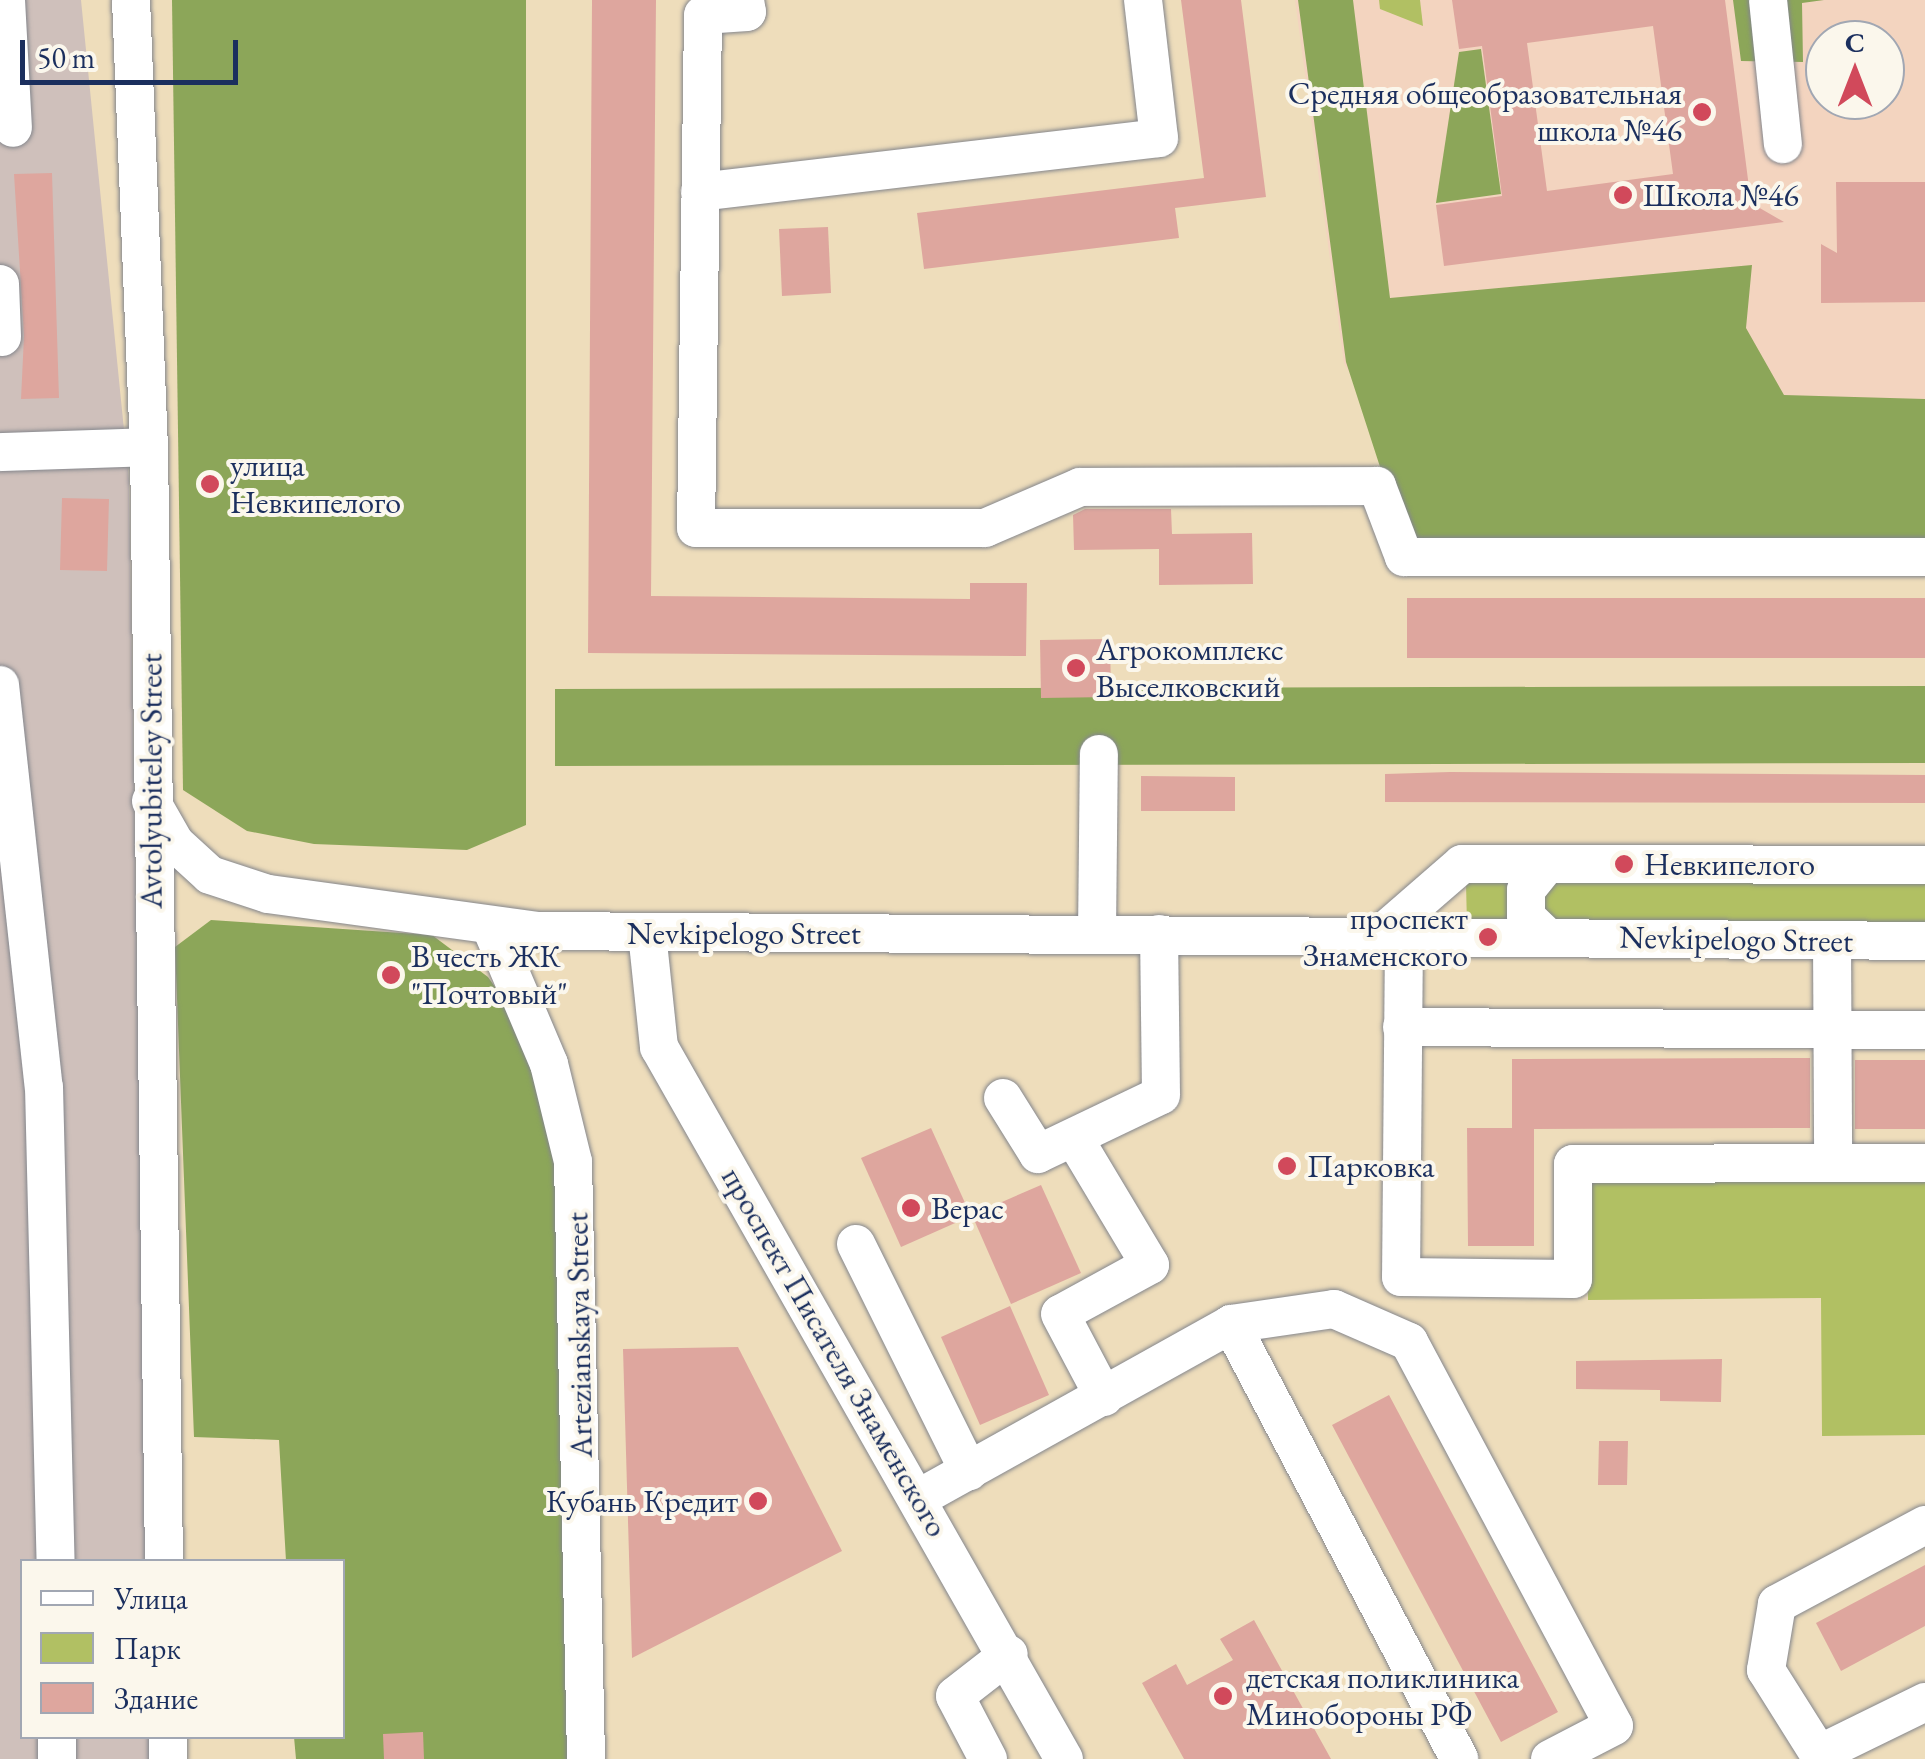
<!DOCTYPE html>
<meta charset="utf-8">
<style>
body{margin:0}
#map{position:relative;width:1925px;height:1759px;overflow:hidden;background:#edb;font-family:"EB Garamond",serif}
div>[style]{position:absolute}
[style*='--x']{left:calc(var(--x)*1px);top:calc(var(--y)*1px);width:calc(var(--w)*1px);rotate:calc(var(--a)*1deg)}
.built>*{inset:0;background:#f3d4bf}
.industrial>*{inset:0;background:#cfc0bb}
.green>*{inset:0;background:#b1c063}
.forest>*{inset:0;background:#8ca659}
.building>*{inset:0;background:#dea69e}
.roads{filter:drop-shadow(0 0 2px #84868c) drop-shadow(0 0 2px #84868c)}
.minor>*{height:38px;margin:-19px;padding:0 19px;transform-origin:19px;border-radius:19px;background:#fff}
.dots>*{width:28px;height:28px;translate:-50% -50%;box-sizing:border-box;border:5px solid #fbf7ec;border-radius:50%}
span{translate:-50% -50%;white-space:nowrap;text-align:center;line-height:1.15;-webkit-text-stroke:8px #fbf7ec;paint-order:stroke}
.poi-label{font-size:32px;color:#1b2f5e}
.right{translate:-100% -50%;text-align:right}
.left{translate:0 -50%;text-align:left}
.street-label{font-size:32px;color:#1b2f5e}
.legend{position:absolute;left:20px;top:1559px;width:325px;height:180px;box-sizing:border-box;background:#fbf7ec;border:2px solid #a1a7b3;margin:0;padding:12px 18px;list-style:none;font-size:30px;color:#1b2f5e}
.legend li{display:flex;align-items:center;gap:20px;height:50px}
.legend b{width:50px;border:2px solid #a1a7b3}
.north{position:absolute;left:1805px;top:20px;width:100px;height:100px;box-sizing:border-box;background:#fbf7ec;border:2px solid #a1a7b3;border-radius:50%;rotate:0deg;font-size:28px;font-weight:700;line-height:40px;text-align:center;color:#1b2f5e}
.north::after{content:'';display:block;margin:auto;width:35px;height:45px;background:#d1495b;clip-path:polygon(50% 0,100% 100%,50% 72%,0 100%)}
.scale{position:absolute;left:20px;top:40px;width:218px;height:45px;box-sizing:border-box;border:5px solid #1b2f5e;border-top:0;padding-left:12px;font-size:30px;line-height:35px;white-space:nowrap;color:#1b2f5e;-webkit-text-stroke:8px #fbf7ec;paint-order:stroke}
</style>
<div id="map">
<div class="built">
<div style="clip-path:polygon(evenodd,1295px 0,1925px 0,1925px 459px,1406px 459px,1344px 364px,1295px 0,1825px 40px,1885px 40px,1885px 100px,1825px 100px,1825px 40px)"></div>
</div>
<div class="industrial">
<div style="clip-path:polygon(0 0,81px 0,129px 480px,147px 1561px,22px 1562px,22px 1736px,152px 1737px,153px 1759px,0 1759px)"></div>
</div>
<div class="green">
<div style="clip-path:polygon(1379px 0,1420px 0,1423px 26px,1380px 9px)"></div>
<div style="clip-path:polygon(1466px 883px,1520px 883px,1520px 925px,1467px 925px)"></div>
<div style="clip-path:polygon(1544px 883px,1925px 883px,1925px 924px,1543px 924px)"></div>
<div style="clip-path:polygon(1925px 1175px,1925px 1435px,1822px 1436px,1821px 1298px,1588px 1300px,1587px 1177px)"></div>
</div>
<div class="forest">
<div style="clip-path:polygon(172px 0,526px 0,526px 825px,467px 850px,314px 844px,247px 831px,183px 790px)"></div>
<div style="clip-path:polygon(1298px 0,1353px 0,1390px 298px,1752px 265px,1746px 328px,1784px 395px,1925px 399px,1925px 547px,1406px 547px,1346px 362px)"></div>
<div style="clip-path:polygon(1733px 0,1824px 0,1802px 3px,1803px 62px,1741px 61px)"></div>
<div style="clip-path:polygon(1481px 49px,1501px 194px,1436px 203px,1459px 52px)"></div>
<div style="clip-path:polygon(1925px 686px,1925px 763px,555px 766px,555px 689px)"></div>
<div style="clip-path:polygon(211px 920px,432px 935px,488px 977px,549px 1064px,576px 1211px,581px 1759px,296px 1759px,294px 1737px,342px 1736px,342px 1562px,286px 1561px,279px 1440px,194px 1437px,175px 947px)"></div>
</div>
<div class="building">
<div style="clip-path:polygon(592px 0,656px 0,651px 596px,970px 599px,970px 583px,1027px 583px,1026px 656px,588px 653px)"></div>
<div style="clip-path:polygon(1181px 0,1241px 0,1266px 197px,1175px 208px,1179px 238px,924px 269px,917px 213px,1204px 178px)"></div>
<div style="clip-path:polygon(evenodd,1452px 0,1725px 0,1751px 203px,1784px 222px,1444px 266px,1436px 205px,1502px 196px,1482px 46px,1459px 49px,1452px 0,1653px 26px,1673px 174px,1547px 191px,1527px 43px,1653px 26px)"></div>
<div style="clip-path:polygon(52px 173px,59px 398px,21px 399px,24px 336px,14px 174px)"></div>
<div style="clip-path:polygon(1836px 182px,1925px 182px,1925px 302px,1821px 303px,1821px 244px,1837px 253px)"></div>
<div style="clip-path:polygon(828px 227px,831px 293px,782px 296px,779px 229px)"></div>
<div style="clip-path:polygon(62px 498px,109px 499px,107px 571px,60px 570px)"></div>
<div style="clip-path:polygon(1085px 509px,1171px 509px,1172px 534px,1252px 533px,1253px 584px,1159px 585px,1159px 549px,1074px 550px,1073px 515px)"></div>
<div style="clip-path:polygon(1407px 598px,1925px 598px,1925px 658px,1407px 658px)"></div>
<div style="clip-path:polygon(1110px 639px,1111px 697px,1041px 698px,1040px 640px)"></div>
<div style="clip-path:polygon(1450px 772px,1925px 775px,1925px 803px,1385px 802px,1385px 774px)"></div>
<div style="clip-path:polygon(1141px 776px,1235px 777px,1235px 811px,1141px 811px)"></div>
<div style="clip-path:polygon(1810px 1058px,1810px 1128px,1534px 1129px,1534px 1246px,1468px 1246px,1467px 1128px,1512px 1128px,1512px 1059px)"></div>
<div style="clip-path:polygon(1855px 1060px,1925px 1060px,1925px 1129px,1855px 1129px)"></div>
<div style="clip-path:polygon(931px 1128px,971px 1216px,901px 1247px,861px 1158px)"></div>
<div style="clip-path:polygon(1041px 1185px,1081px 1273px,1011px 1304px,972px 1215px)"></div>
<div style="clip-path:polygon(1010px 1306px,1049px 1395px,980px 1425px,941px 1337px)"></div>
<div style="clip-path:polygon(738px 1347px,842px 1551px,632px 1658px,623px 1349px)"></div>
<div style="clip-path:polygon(1722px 1359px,1721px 1402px,1660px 1401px,1660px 1390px,1576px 1389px,1576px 1361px)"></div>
<div style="clip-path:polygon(1389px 1395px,1558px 1712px,1501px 1742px,1332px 1425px)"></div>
<div style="clip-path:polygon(1599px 1441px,1628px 1441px,1627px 1485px,1598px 1485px)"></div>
<div style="clip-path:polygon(1925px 1565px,1925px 1626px,1841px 1671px,1816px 1623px)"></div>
<div style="clip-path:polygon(1254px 1620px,1331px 1759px,1184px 1759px,1142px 1683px,1176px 1664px,1187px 1685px,1233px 1660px,1220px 1639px)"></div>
<div style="clip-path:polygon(423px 1732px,424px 1759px,384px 1759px,383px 1734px)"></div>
</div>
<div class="roads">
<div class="minor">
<div style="--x:6;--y:0;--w:128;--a:86.9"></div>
<div style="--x:131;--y:0;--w:447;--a:87.7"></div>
<div style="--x:149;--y:447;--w:1115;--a:89.23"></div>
<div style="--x:745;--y:0;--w:12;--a:81"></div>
<div style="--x:747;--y:12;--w:44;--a:176.1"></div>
<div style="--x:703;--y:15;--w:513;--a:90.78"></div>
<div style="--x:696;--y:528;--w:289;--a:0"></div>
<div style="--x:985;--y:528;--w:103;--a:-23.3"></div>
<div style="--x:1080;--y:487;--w:297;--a:-0.2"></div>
<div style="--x:1377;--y:486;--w:76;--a:69.2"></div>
<div style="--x:1404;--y:557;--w:521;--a:0"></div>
<div style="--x:1768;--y:0;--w:145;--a:84.1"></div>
<div style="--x:700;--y:192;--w:462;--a:-6.7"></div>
<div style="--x:1159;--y:138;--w:139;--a:-96.6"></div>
<div style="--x:0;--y:284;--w:53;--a:87.8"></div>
<div style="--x:0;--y:452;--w:149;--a:-1.9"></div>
<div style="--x:0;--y:685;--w:404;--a:83.8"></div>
<div style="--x:44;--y:1087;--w:475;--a:88.6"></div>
<div style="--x:151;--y:801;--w:48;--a:60.3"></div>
<div style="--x:175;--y:843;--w:47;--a:42.4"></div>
<div style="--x:210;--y:875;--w:61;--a:18.1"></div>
<div style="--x:268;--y:894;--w:274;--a:7.8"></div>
<div style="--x:539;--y:931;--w:1386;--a:0.41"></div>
<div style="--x:490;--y:925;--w:151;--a:67"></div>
<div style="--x:549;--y:1064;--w:101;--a:76.2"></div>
<div style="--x:573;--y:1162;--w:597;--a:88.75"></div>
<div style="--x:647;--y:933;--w:115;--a:84"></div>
<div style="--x:659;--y:1047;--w:819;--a:60.37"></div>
<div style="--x:1097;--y:934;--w:180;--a:-89.4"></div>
<div style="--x:1379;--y:936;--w:110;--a:-40.9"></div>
<div style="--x:1462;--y:864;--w:463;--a:0.1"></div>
<div style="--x:1404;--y:937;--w:340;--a:90.5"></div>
<div style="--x:1401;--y:1277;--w:172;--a:0.7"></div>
<div style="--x:1573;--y:1279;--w:115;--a:-90"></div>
<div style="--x:1573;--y:1164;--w:352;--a:-0.2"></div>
<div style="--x:1547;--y:937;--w:29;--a:-136"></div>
<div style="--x:1526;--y:917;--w:27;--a:-90"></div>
<div style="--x:1526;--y:890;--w:33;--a:-51"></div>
<div style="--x:1832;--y:940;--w:223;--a:89.7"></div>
<div style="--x:1402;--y:1027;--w:523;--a:0.33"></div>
<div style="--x:1003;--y:1098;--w:66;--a:58"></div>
<div style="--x:1038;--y:1154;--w:136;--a:-25.6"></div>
<div style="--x:1161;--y:1095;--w:161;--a:-90.7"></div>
<div style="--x:1074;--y:1138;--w:148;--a:59.1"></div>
<div style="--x:1150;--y:1265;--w:102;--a:151.4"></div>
<div style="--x:1060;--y:1314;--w:94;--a:62.1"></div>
<div style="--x:856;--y:1244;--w:254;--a:63.6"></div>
<div style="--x:1231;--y:1324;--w:491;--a:62.3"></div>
<div style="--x:919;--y:1498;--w:357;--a:-29.1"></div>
<div style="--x:1231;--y:1324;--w:104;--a:-8.3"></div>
<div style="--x:1334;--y:1309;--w:82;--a:23.7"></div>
<div style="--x:1409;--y:1342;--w:435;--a:61.9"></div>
<div style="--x:1614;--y:1726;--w:72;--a:152.7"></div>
<div style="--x:1925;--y:1525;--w:168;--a:151.9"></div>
<div style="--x:1777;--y:1604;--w:67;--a:99.5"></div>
<div style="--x:1766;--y:1670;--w:99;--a:57.8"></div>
<div style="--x:1819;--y:1754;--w:118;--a:-26.1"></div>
<div style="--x:57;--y:1736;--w:23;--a:90"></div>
<div style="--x:168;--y:1736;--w:23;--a:90"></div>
<div style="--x:988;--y:1759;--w:71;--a:-117.6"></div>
<div style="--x:955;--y:1696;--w:68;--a:-37.9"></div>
</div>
</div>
<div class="dots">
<div style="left:1702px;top:112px;background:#d1495b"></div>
<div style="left:1623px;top:195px;background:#d1495b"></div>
<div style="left:210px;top:484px;background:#d1495b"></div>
<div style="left:1076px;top:668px;background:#d1495b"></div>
<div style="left:1624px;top:864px;background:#d1495b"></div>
<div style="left:1488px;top:937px;background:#d1495b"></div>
<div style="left:391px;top:975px;background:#d1495b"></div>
<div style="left:1287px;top:1166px;background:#d1495b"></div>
<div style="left:911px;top:1208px;background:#d1495b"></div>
<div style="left:758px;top:1501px;background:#d1495b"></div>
<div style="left:1223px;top:1696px;background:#d1495b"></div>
</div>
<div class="poi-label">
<span class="right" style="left:1682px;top:112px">Средняя общеобразовательная<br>школа №46</span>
<span class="left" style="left:1643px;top:195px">Школа №46</span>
<span class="left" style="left:230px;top:484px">улица<br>Невкипелого</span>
<span class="left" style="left:1096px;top:668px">Агрокомплекс<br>Выселковский</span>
<span class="left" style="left:1644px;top:864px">Невкипелого</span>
<span class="right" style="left:1468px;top:937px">проспект<br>Знаменского</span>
<span class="left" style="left:411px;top:975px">В честь ЖК<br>"Почтовый"</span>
<span class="left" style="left:1307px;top:1166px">Парковка</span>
<span class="left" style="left:931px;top:1208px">Верас</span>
<span class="right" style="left:738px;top:1501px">Кубань Кредит</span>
<span class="left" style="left:1246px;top:1696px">детская поликлиника<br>Минобороны РФ</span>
</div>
<div class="street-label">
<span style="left:151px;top:781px;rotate:-90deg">Avtolyubiteley Street</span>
<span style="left:744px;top:933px">Nevkipelogo Street</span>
<span style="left:1736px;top:939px;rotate:1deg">Nevkipelogo Street</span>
<span style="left:579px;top:1335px;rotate:-91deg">Artezianskaya Street</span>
<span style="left:835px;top:1352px;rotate:60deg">проспект Писателя Знаменского</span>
</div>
<ul class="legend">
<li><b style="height:12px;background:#fff"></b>Улица</li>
<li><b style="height:28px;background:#b1c063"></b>Парк</li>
<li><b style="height:28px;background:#dea69e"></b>Здание</li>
</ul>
<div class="north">С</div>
<div class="scale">50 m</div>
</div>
